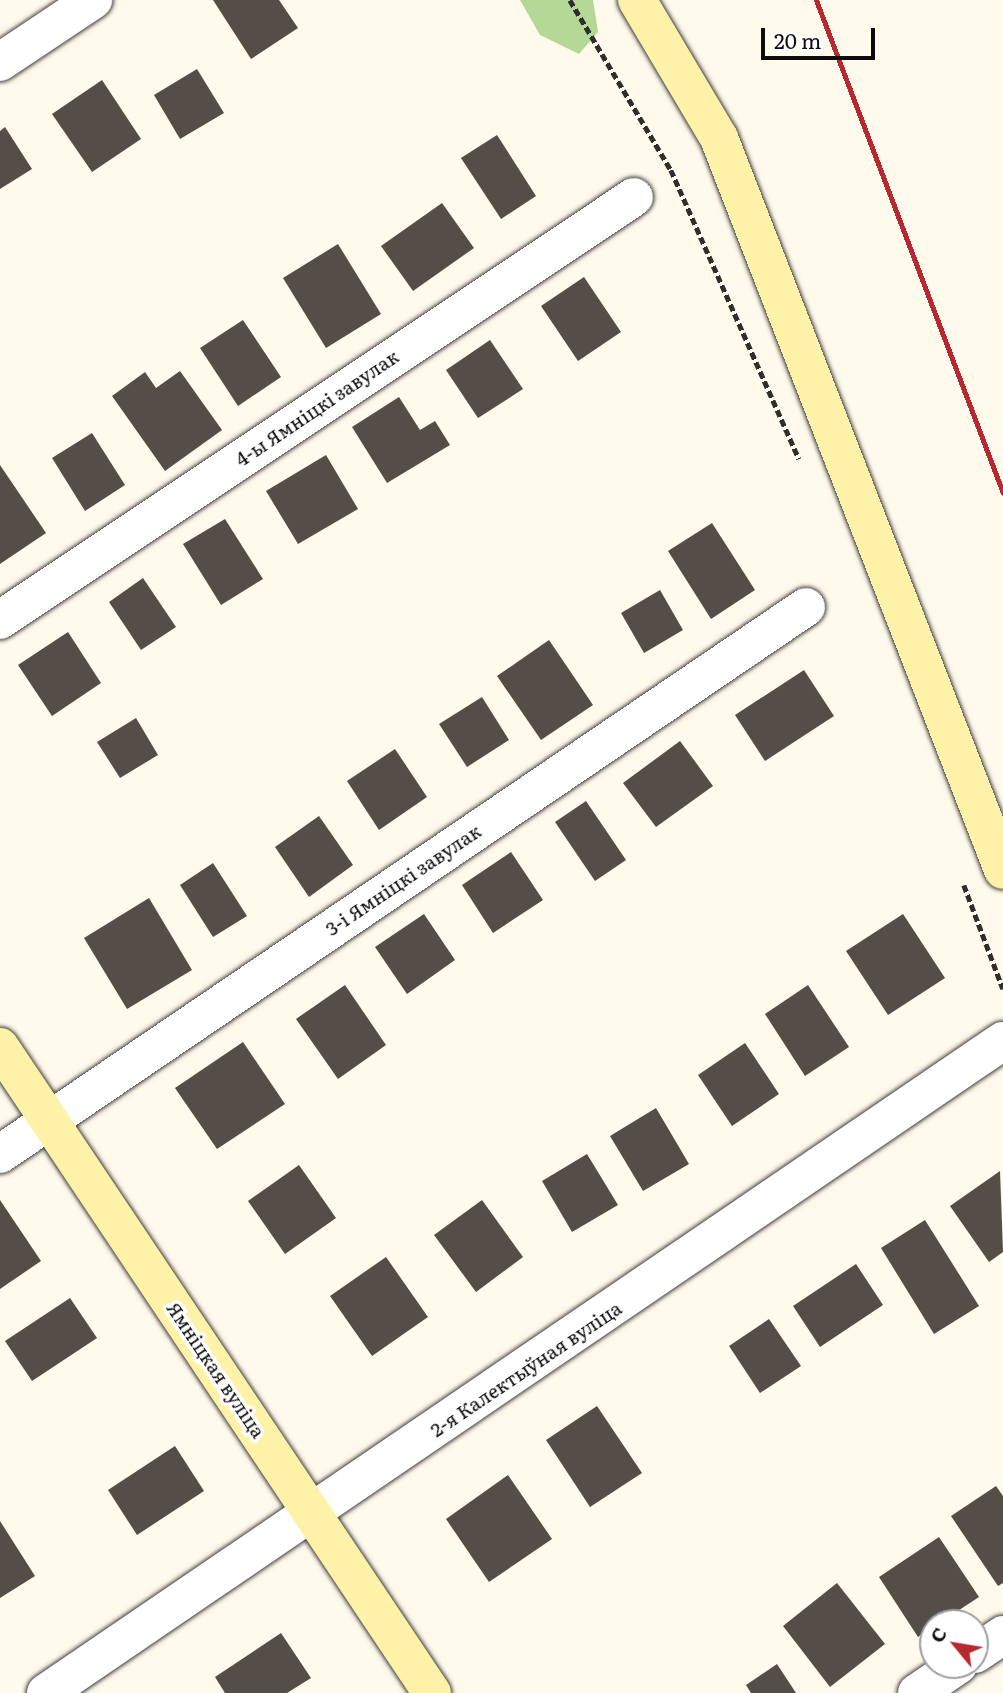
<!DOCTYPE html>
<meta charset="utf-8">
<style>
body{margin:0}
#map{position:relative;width:1003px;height:1693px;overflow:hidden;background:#fffaeb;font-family:Literata,serif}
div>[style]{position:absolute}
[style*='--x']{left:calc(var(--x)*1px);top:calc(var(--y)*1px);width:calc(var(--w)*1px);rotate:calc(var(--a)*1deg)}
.forest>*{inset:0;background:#b4d895}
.building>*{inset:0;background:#544d48}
.path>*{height:4.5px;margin-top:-2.25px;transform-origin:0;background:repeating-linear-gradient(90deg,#2e2e2e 0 7px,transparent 0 10.5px)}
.roads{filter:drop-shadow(0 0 2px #3f3f3f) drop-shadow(0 0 2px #3f3f3f)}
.minor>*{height:38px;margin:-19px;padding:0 19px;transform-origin:19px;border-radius:19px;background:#fff}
.secondary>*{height:38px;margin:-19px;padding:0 19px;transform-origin:19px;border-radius:19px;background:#fdf2a7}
.rail>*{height:5px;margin:-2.5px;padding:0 2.5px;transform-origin:2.5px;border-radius:2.5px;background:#b72831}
span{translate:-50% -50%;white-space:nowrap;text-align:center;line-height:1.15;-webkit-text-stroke:7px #fff;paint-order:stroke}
.street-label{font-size:19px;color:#0c0c0c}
.north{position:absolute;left:919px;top:1609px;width:70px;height:70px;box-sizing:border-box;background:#fff;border:2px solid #9e9e9e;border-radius:50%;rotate:300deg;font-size:19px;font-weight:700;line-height:28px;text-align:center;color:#0c0c0c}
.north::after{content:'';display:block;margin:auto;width:24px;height:32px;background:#b72831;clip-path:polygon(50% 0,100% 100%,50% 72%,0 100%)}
.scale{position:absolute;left:761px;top:28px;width:114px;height:32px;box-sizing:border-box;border:4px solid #0c0c0c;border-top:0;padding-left:9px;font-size:21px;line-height:24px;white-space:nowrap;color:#0c0c0c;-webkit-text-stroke:5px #fff;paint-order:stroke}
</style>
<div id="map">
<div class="forest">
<div style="clip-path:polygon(520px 0,593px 0,598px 32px,579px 54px,540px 35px)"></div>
</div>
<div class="building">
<div style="clip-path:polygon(213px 0,279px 0,298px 28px,251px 59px)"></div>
<div style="clip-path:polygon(197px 69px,224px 113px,180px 139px,154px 95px)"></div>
<div style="clip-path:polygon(102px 80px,141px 139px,92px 172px,52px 114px)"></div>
<div style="clip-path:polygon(5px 127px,32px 169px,0 189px,0 131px)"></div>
<div style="clip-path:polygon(497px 135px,536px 196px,501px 219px,461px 158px)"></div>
<div style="clip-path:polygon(442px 203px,474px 248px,413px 291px,381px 246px)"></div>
<div style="clip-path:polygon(338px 244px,381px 314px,326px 348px,283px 278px)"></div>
<div style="clip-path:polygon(584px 277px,621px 332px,578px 361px,541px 306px)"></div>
<div style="clip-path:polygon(243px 320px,281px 377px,238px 406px,200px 348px)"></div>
<div style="clip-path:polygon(490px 340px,523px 389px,478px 418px,446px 370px)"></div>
<div style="clip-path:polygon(180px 371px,222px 430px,165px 471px,112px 396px,145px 372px,156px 388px)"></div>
<div style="clip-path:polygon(399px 397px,420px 430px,435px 421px,450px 445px,387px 483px,352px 427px)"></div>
<div style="clip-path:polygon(92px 433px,125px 485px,85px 511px,52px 458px)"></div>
<div style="clip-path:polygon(326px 455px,358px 509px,298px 544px,266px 491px)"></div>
<div style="clip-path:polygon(0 465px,46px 533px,0 564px)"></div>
<div style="clip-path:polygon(225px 519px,263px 579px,221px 605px,183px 544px)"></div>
<div style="clip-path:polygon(712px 523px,755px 590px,711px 619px,668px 551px)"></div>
<div style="clip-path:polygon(143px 578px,176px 627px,141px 650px,109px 602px)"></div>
<div style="clip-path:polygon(660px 590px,683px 630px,644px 653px,621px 613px)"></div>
<div style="clip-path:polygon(68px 632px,101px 683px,52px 716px,18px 665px)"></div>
<div style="clip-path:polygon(549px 640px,593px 705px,541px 740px,497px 676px)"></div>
<div style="clip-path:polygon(804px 670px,834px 716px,765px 761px,735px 715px)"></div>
<div style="clip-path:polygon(482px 697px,509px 740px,467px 767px,439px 724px)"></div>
<div style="clip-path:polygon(136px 718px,158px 755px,120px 778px,97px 742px)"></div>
<div style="clip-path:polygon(680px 741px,713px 786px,656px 827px,623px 783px)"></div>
<div style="clip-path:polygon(395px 749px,427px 797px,379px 830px,347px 781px)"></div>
<div style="clip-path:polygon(586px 801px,626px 860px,595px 881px,555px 822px)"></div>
<div style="clip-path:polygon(319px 816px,353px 865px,309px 897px,275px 847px)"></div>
<div style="clip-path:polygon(511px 852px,543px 900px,493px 933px,462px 885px)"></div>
<div style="clip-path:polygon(213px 863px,247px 916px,213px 937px,180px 885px)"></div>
<div style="clip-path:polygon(149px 898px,192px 970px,127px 1009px,84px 938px)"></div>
<div style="clip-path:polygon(424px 914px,455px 960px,407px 994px,375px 947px)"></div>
<div style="clip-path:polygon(903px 914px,945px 978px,888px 1015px,846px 951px)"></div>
<div style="clip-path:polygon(345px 985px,386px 1045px,338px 1079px,296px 1019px)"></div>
<div style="clip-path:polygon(808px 985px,849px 1047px,805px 1076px,765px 1014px)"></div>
<div style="clip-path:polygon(243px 1042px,285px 1104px,217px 1149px,175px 1088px)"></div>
<div style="clip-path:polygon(745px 1043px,779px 1094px,732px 1126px,698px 1075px)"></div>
<div style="clip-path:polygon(656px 1108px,689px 1164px,643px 1191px,610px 1136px)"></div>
<div style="clip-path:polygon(587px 1154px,618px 1205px,572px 1232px,542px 1181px)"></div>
<div style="clip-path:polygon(299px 1165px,336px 1218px,285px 1254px,248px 1201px)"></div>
<div style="clip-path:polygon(1000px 1171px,1003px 1252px,989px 1262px,950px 1206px)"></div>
<div style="clip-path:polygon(0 1200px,41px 1261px,0 1289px)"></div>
<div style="clip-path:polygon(482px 1200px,523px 1257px,476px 1292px,434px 1235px)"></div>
<div style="clip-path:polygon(925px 1220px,979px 1306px,934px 1334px,881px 1248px)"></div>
<div style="clip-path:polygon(386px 1257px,428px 1317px,372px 1356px,330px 1296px)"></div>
<div style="clip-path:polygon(856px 1264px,883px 1305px,820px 1347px,793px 1306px)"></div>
<div style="clip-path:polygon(70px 1298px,97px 1338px,32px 1381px,5px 1341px)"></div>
<div style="clip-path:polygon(769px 1319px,801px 1366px,760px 1393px,729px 1346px)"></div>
<div style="clip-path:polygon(597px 1406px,642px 1473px,590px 1507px,546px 1440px)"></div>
<div style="clip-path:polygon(175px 1446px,204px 1491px,137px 1535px,108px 1490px)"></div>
<div style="clip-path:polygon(508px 1475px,552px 1539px,489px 1582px,446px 1519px)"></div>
<div style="clip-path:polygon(996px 1486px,1003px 1496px,1003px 1583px,998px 1586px,951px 1516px)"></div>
<div style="clip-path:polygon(0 1521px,35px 1576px,0 1598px)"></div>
<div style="clip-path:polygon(939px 1537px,979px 1597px,918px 1637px,879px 1577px)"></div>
<div style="clip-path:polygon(837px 1583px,885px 1644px,830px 1687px,783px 1626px)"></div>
<div style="clip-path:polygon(281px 1633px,311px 1678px,287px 1693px,225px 1693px,215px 1677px)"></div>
<div style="clip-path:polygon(777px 1664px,796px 1693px,751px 1693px,746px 1685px)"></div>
</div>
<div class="path">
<div style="--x:570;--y:0;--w:198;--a:59.3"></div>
<div style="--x:671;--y:170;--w:316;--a:66.1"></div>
<div style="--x:964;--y:885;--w:111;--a:69.4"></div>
</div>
<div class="roads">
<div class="minor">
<div style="--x:0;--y:62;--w:112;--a:-33.7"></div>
<div style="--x:0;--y:620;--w:762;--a:-33.71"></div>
<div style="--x:0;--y:1154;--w:974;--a:-34.16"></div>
<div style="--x:975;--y:1654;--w:34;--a:-34"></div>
<div style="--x:46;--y:1693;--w:1158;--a:-34.27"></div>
<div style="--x:917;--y:1693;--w:50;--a:-34.3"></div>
</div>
<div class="secondary">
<div style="--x:637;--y:0;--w:161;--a:59.3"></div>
<div style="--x:719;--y:138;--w:785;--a:68.79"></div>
<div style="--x:0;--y:1047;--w:777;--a:56.23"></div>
</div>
</div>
<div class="rail">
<div style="--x:816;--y:0;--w:527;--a:69.23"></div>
</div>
<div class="street-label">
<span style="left:317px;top:408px;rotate:-34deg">4-ы Ямніцкі завулак</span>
<span style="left:403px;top:880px;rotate:-34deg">3-і Ямніцкі завулак</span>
<span style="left:526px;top:1369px;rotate:-34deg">2-я Калектыўная вуліца</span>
<span style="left:216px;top:1370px;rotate:56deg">Ямніцкая вуліца</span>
</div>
<div class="north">С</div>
<div class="scale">20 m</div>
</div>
